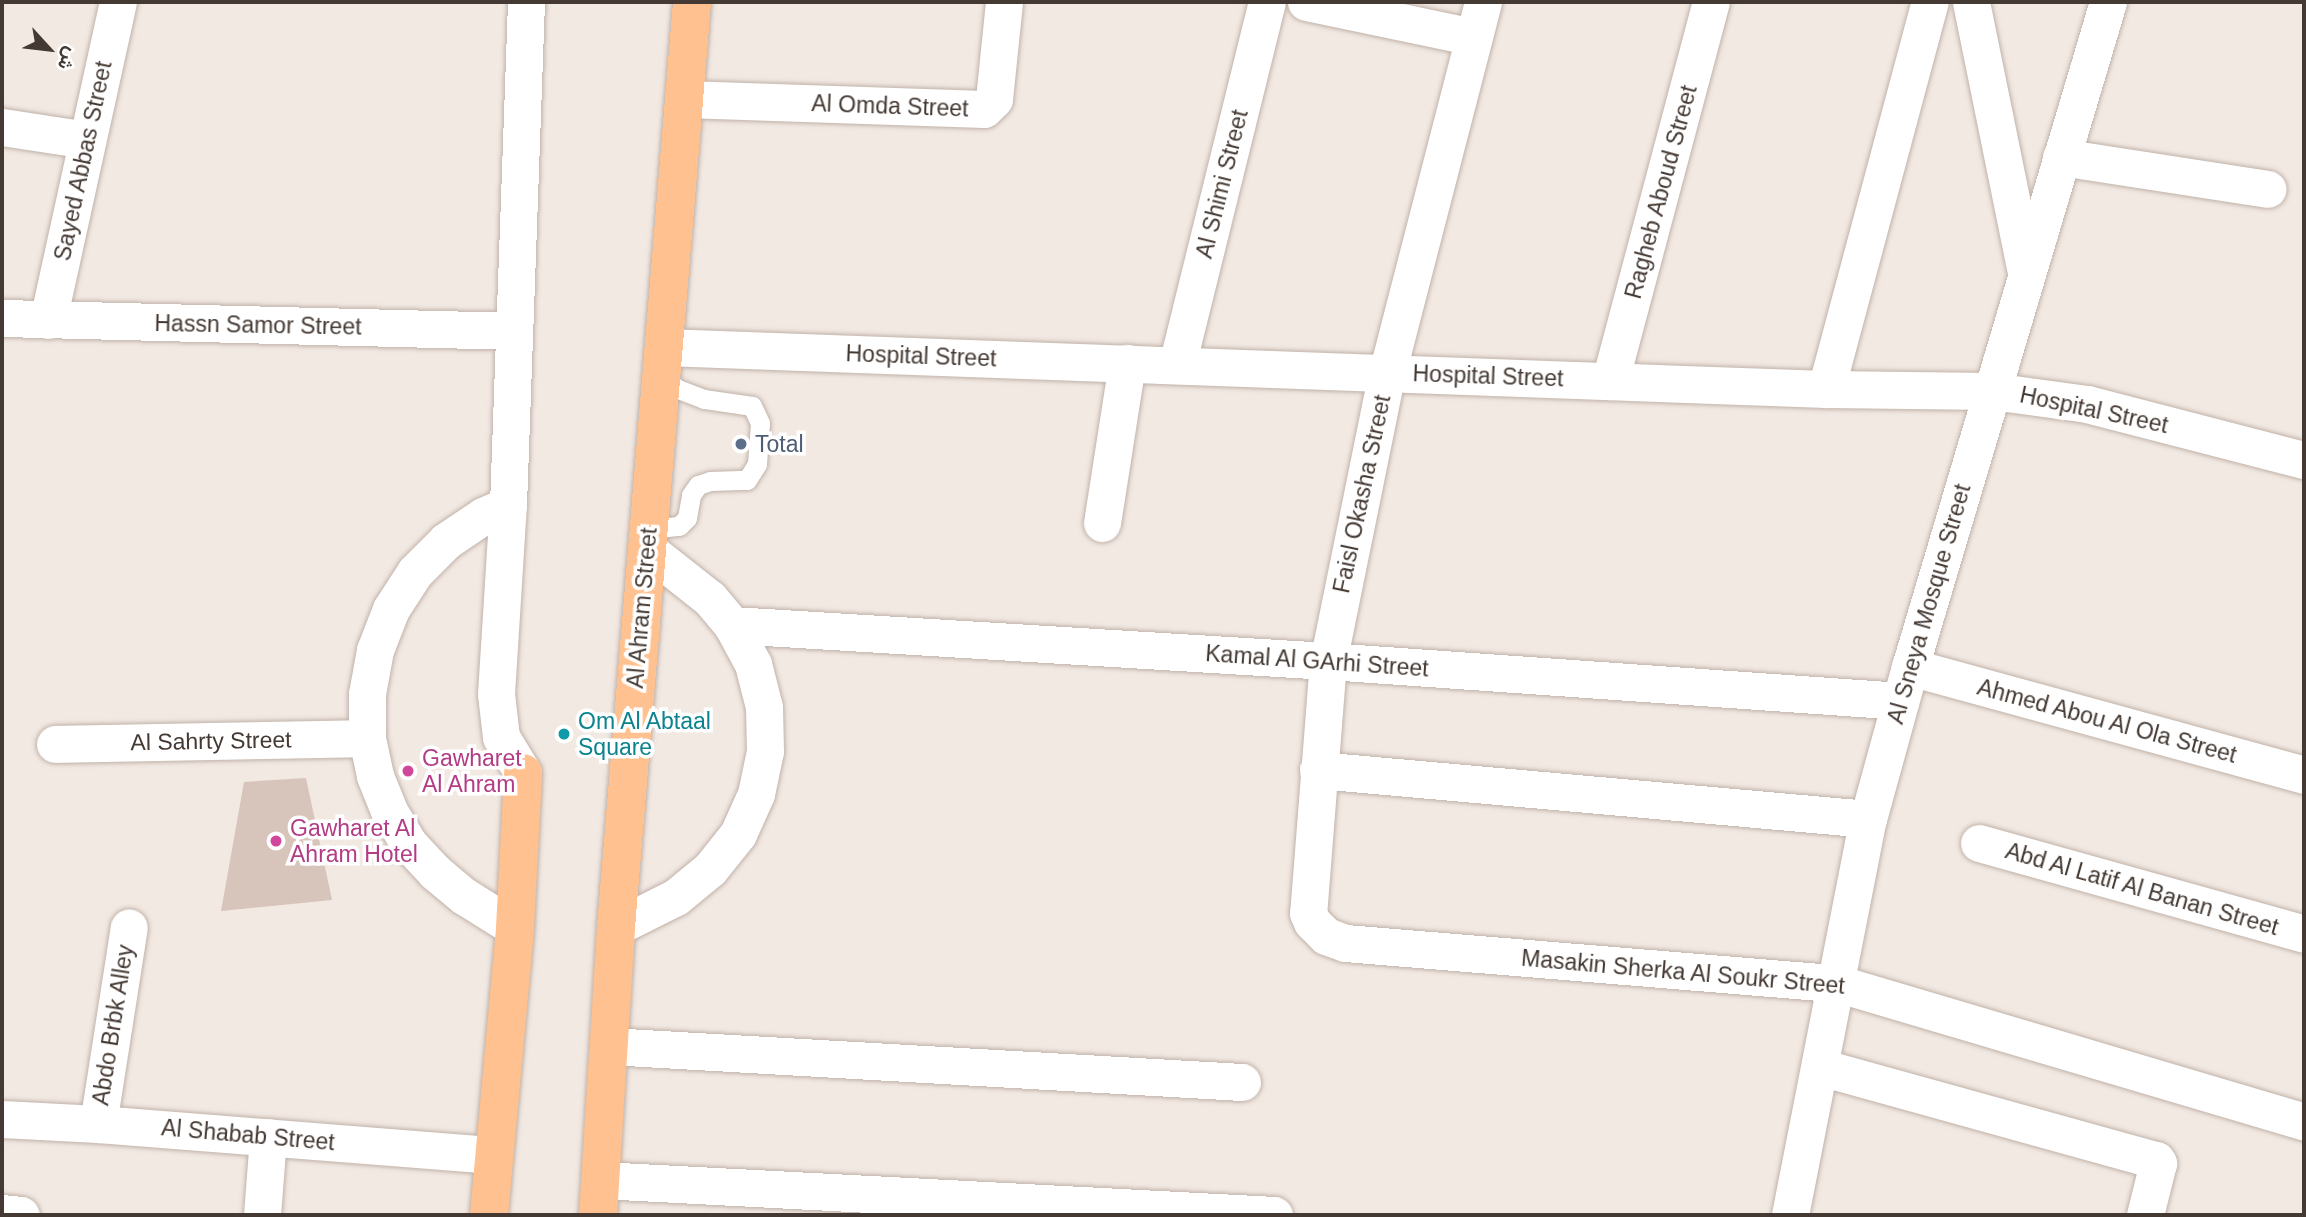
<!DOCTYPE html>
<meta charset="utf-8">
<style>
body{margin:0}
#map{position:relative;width:2306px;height:1217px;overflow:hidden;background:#f2e9e3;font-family:Helvetica,Vazirmatn,sans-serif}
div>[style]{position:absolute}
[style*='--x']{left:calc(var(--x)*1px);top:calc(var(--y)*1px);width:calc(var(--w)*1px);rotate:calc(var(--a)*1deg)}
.building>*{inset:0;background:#d7c4bb}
.roads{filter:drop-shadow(0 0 2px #c0b2a8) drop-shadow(0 0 2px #c0b2a8)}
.lane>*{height:19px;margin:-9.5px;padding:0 9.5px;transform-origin:9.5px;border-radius:9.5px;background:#fff}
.street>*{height:37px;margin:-18.5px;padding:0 18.5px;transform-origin:18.5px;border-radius:18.5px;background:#fff}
.primary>*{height:38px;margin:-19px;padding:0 19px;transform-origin:19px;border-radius:19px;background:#ffc18f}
.dots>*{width:19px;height:19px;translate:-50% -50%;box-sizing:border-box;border:4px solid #fff;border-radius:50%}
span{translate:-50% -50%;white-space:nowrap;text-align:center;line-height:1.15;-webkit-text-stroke:7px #fff;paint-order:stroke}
.street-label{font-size:23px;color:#443933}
.service-label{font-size:23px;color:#4e5e75}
.left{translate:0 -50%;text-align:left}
.culture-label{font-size:23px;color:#0d838f}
.hotel-label{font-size:23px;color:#b23c85}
.frame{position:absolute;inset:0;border:4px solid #443933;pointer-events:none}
.north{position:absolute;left:14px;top:14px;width:70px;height:70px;-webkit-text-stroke:5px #fff;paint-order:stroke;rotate:117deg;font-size:19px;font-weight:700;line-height:28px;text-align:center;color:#443933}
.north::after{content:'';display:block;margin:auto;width:24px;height:32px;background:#443933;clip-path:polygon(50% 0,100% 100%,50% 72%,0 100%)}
</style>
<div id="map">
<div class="building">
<div style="clip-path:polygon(306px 778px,332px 900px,221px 911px,244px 782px)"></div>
</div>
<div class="roads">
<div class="lane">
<div style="--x:649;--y:529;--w:30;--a:-6"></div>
<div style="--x:679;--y:526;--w:11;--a:-45"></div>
<div style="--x:687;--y:518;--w:23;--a:-80"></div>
<div style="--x:691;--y:495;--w:12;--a:-55"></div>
<div style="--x:698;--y:485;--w:13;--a:-18"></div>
<div style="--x:710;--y:481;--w:37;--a:-2"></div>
<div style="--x:747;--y:480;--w:19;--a:-58"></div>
<div style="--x:757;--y:464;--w:41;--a:-85.8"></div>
<div style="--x:760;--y:423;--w:19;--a:-115"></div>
<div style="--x:752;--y:406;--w:49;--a:-171.7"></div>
<div style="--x:704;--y:399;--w:30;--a:-159"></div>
<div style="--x:676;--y:388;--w:20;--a:-139"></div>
</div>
<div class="street">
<div style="--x:1306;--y:2;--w:171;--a:11.8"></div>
<div style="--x:1483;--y:2;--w:382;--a:104.5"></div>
<div style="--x:1387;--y:372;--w:295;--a:101.5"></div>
<div style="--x:1328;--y:661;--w:253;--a:94.5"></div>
<div style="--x:1308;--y:913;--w:10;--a:66"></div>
<div style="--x:1312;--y:922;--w:20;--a:45"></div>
<div style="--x:1326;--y:936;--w:20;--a:20"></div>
<div style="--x:1345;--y:943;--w:493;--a:4.7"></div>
<div style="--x:1836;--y:983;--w:488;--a:16.5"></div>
<div style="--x:1971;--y:2;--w:271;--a:78.5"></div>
<div style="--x:684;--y:99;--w:300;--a:1.9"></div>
<div style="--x:984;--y:109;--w:14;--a:-45"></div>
<div style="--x:994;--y:99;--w:98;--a:-84.1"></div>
<div style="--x:2;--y:127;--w:86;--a:8.7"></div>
<div style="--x:2061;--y:157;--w:209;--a:8.8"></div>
<div style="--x:2;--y:318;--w:512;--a:1.45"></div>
<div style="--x:48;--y:320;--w:326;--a:-77.6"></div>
<div style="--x:663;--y:347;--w:1164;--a:2.07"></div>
<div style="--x:1826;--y:389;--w:166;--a:0.7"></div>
<div style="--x:1992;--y:391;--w:96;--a:7.8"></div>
<div style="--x:2087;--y:404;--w:224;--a:14.5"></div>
<div style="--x:1177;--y:365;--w:374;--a:-76.1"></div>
<div style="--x:1610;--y:381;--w:392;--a:-75.1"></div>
<div style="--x:1826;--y:389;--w:401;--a:-75"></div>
<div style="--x:508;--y:505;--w:27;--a:156"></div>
<div style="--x:483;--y:516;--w:45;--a:146"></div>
<div style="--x:446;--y:541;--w:44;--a:135"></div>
<div style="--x:415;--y:572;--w:44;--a:123"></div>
<div style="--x:391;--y:609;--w:44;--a:111.3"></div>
<div style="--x:375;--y:650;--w:45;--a:100.3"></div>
<div style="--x:367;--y:694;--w:44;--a:90"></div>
<div style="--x:367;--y:738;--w:39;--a:78"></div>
<div style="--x:375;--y:776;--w:38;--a:68"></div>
<div style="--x:389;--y:811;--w:39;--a:59"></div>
<div style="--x:409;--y:844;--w:38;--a:47"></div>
<div style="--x:435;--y:872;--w:38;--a:40"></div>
<div style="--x:464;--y:896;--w:60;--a:32.1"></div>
<div style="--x:1102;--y:523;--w:162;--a:-81.1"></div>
<div style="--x:732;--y:625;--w:597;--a:3.46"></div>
<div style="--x:1328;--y:661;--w:574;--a:3.99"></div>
<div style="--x:1910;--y:667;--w:409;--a:15.3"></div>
<div style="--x:55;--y:744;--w:312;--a:-1.1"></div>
<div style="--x:1318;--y:770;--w:552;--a:5.09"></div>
<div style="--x:523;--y:773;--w:42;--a:-121.4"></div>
<div style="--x:501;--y:737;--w:43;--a:-96.6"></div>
<div style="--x:496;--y:694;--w:189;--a:-86.4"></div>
<div style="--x:508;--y:505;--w:503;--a:-87.95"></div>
<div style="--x:1979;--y:843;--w:337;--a:15.6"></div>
<div style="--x:616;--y:927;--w:67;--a:-26.6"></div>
<div style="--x:676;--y:897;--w:44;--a:-39.5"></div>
<div style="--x:710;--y:869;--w:45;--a:-51.3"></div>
<div style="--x:738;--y:834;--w:44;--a:-65.8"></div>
<div style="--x:756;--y:794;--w:44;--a:-78.2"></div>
<div style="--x:765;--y:751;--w:44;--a:-91.3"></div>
<div style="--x:764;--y:707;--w:44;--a:-104.3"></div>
<div style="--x:753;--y:664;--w:44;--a:-118.3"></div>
<div style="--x:732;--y:625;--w:35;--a:-130"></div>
<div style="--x:709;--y:598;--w:79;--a:-141.7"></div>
<div style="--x:608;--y:1046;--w:635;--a:3.25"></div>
<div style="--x:1820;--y:1067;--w:349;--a:15.5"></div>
<div style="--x:2156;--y:1160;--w:4;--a:56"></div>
<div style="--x:2158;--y:1163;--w:54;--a:104"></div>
<div style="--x:2;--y:1119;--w:96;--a:3"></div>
<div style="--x:98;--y:1124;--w:397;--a:4.5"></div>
<div style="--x:98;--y:1124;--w:199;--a:-81.1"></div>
<div style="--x:600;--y:1180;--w:675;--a:2.97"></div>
<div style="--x:2;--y:1213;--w:19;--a:6"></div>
<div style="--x:262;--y:1215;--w:78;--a:-85.6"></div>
<div style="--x:1790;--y:1215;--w:404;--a:-78.9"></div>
<div style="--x:1868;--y:819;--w:158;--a:-74.6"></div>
<div style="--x:1910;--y:667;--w:694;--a:-73.42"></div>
</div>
<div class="primary">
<div style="--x:489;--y:1215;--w:288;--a:-84.8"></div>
<div style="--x:515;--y:928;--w:155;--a:-87"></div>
<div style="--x:598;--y:1215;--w:289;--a:-86.4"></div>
<div style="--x:616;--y:927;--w:928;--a:-85.3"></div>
</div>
</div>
<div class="dots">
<div style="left:741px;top:444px;background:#5c6f8a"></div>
<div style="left:564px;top:734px;background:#0f9aa8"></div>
<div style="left:408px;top:771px;background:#d1479c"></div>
<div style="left:276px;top:841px;background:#d1479c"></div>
</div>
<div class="street-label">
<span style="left:890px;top:106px;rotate:2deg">Al Omda Street</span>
<span style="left:83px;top:161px;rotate:-78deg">Sayed Abbas Street</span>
<span style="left:1222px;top:184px;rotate:-76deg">Al Shimi Street</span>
<span style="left:1661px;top:192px;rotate:-75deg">Ragheb Aboud Street</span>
<span style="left:258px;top:325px;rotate:1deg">Hassn Samor Street</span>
<span style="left:921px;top:356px;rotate:2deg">Hospital Street</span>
<span style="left:1488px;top:376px;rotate:2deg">Hospital Street</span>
<span style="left:2094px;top:410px;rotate:12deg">Hospital Street</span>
<span style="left:1362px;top:494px;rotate:-78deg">Faisl Okasha Street</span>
<span style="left:1929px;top:604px;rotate:-74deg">Al Sneya Mosque Street</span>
<span style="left:642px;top:608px;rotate:-85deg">Al Ahram Street</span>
<span style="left:1317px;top:661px;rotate:4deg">Kamal Al GArhi Street</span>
<span style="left:2107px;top:721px;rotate:15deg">Ahmed Abou Al Ola Street</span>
<span style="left:211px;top:741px;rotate:-1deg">Al Sahrty Street</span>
<span style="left:2142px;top:889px;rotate:16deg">Abd Al Latif Al Banan Street</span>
<span style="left:1683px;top:972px;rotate:5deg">Masakin Sherka Al Soukr Street</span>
<span style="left:113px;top:1025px;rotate:-81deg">Abdo Brbk Alley</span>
<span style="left:248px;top:1135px;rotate:5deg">Al Shabab Street</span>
</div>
<div class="service-label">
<span class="left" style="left:755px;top:444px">Total</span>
</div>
<div class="culture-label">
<span class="left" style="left:578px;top:734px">Om Al Abtaal<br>Square</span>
</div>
<div class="hotel-label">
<span class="left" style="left:422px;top:771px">Gawharet<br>Al Ahram</span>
<span class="left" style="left:290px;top:841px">Gawharet Al<br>Ahram Hotel</span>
</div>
<div class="frame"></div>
<div class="north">ش</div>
</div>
